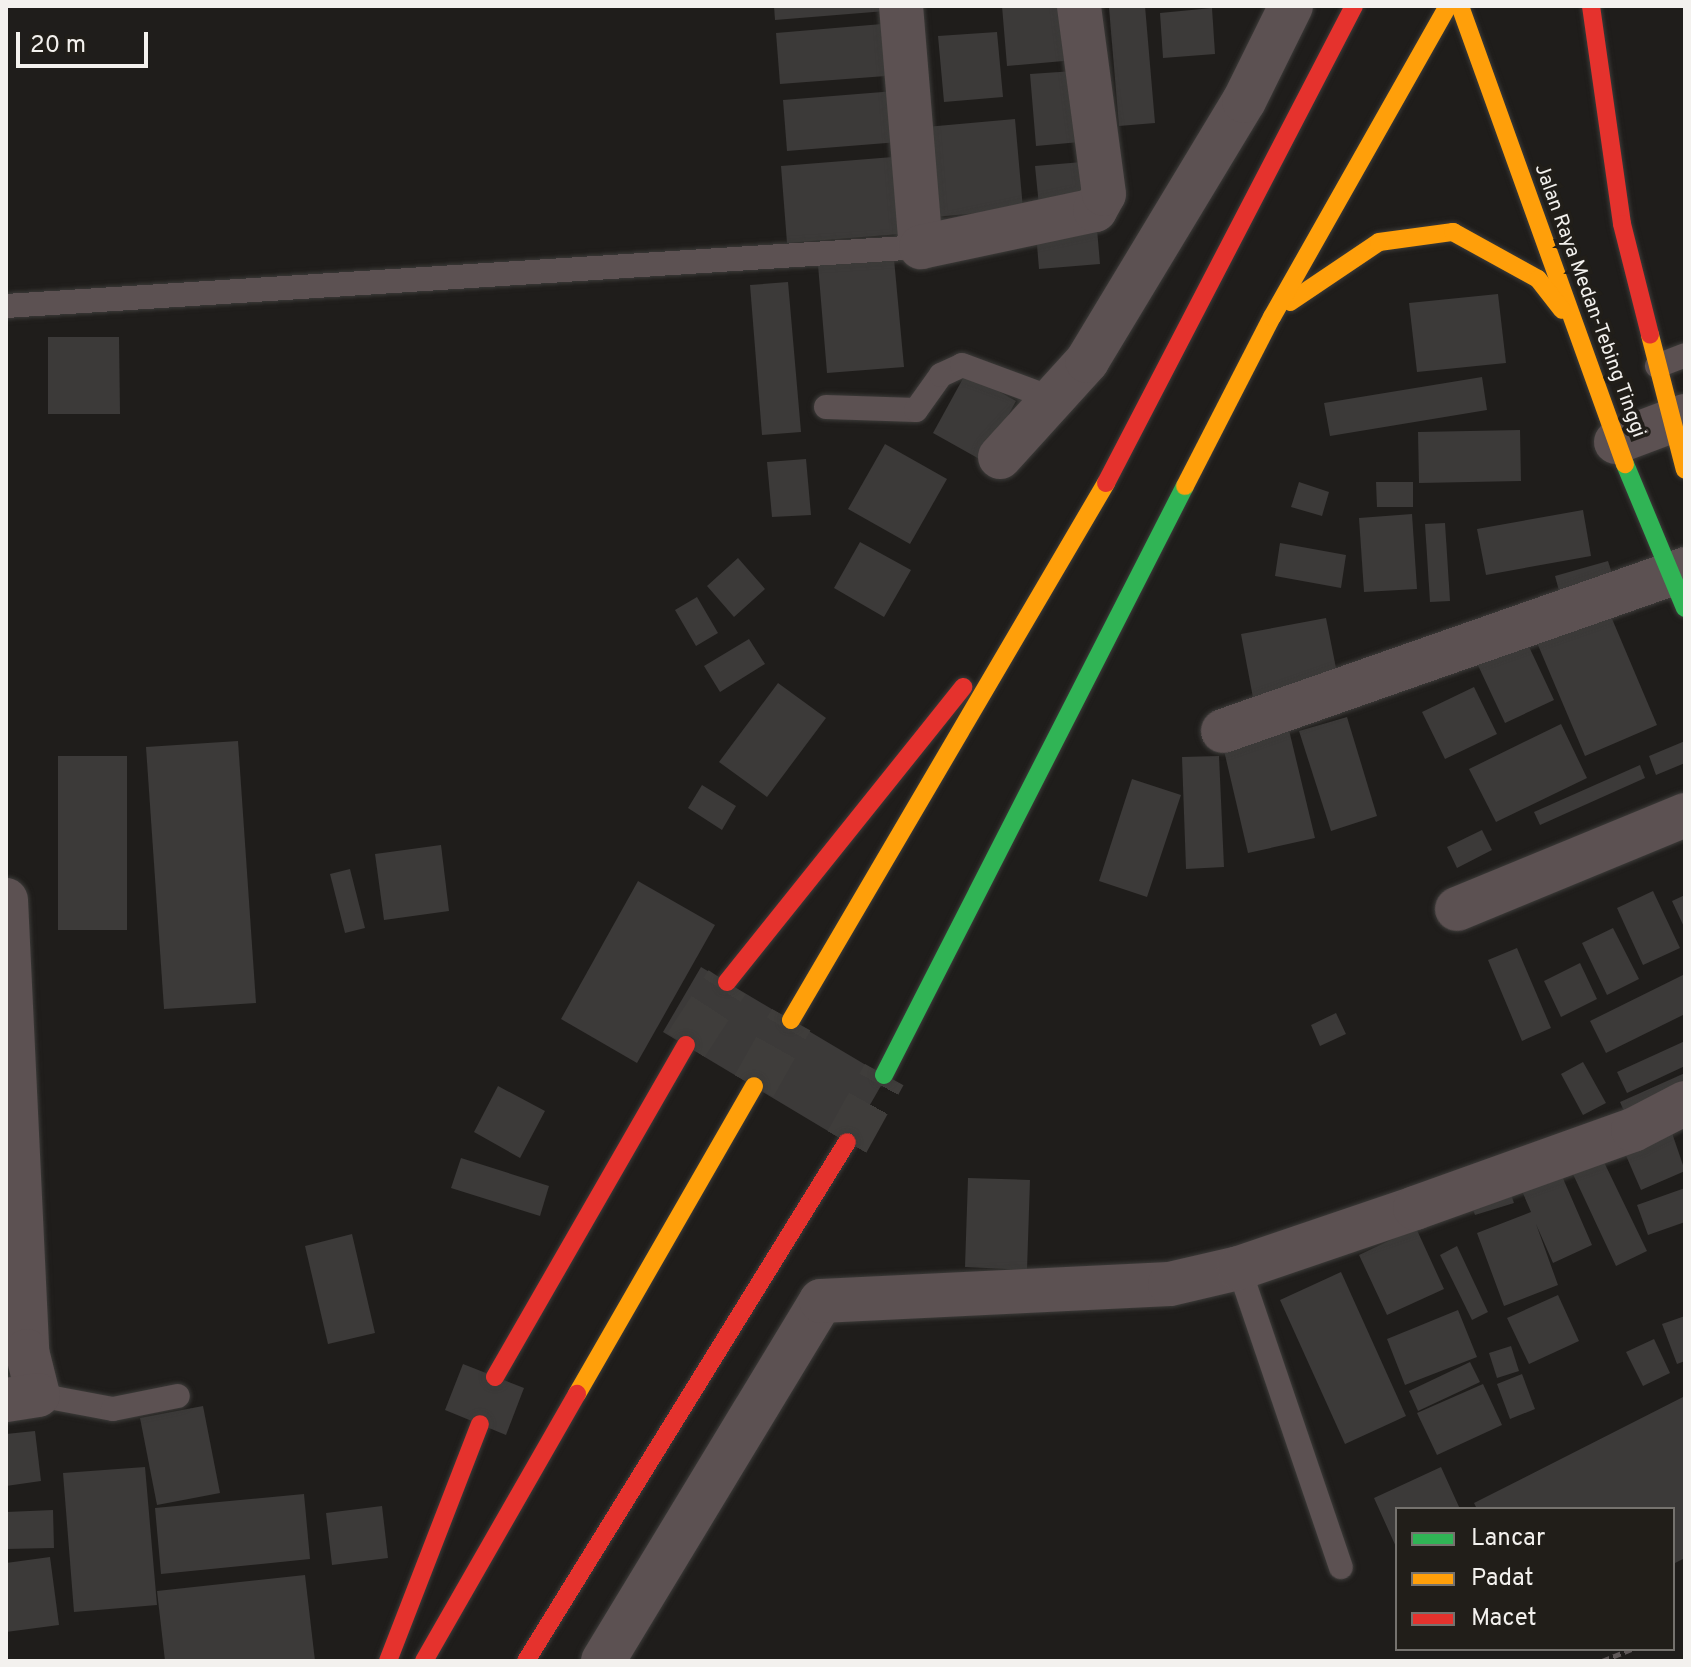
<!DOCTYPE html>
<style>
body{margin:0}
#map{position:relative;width:1691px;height:1667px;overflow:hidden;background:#1f1d1b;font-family:Overpass,sans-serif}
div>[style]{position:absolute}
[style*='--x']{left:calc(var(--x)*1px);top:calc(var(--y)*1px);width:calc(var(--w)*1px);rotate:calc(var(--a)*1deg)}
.building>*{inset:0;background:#3c3a39}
.highway-tunnel>*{height:44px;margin-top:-22px;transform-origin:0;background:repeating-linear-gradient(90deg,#3f3d3b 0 44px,transparent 0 66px)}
.path>*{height:5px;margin-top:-2.5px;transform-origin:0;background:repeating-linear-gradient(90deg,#5f5858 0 8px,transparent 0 12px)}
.roads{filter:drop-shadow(0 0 2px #3c3b39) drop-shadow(0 0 2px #3c3b39)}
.lane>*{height:24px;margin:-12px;padding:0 12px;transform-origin:12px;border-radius:12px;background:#5c5152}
.street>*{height:44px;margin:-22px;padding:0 22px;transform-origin:22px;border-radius:22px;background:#5c5152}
.fast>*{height:18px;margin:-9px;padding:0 9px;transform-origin:9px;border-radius:9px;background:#30b455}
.slow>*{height:18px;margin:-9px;padding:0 9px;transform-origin:9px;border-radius:9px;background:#ff9f0a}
.jam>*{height:18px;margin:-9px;padding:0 9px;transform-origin:9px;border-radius:9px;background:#e5322d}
span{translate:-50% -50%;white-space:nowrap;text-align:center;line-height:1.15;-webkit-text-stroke:8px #211e19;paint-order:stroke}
.street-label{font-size:20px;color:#f3f1ee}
.frame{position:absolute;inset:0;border:8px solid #f3f1ee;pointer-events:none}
.legend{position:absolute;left:1395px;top:1507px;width:280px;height:144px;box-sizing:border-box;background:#211e19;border:2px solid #75726e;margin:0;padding:10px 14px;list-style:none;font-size:24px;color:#f3f1ee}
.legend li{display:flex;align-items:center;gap:16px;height:40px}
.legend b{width:40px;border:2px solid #75726e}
.scale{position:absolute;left:16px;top:32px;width:132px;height:36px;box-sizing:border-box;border:4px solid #f3f1ee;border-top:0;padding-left:10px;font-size:24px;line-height:28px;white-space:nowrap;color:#f3f1ee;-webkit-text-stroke:6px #211e19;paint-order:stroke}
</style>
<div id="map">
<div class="building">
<div style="clip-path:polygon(774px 6px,886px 6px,886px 11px,775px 20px)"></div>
<div style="clip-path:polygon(1002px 6px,1070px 6px,1075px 60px,1007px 66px)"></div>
<div style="clip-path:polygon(1136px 6px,1145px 6px,1155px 123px,1119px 126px,1109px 8px)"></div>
<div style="clip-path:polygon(1212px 8px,1215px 54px,1163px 58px,1160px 13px)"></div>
<div style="clip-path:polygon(882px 24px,886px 76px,780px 84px,776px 33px)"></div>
<div style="clip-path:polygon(997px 32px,1003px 97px,944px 102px,938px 36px)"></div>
<div style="clip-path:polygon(1074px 71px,1080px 142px,1036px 146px,1030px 74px)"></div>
<div style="clip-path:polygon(895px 91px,899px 142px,787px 151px,783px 100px)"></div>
<div style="clip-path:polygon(1015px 119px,1023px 209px,934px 217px,926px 127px)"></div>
<div style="clip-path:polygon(893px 157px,900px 234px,787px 243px,781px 166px)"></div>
<div style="clip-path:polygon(1094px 161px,1097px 201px,1039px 206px,1035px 166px)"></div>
<div style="clip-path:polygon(1097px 229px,1100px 264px,1039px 269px,1036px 233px)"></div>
<div style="clip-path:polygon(894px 259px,904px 367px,827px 373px,818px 265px)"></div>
<div style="clip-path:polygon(788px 282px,801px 432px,762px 435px,750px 285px)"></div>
<div style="clip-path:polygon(1498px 294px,1506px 363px,1417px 372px,1409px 303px)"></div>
<div style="clip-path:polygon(48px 337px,119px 337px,120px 414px,48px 414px)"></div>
<div style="clip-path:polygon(966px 373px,1016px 401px,983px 461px,933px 433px)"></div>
<div style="clip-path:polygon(1482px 377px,1487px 410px,1330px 436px,1324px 403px)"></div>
<div style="clip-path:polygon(1520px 430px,1521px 481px,1419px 483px,1418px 432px)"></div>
<div style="clip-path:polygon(885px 444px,947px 479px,910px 544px,848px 509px)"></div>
<div style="clip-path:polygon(806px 459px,811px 515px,772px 517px,767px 462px)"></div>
<div style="clip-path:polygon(1299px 482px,1329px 492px,1322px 516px,1291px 507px)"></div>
<div style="clip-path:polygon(1376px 482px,1413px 482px,1413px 507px,1377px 507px)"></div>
<div style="clip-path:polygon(1583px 510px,1591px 556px,1486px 575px,1477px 529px)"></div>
<div style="clip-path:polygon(1412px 514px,1417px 589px,1364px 592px,1359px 518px)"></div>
<div style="clip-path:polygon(1445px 523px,1450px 601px,1430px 602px,1425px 524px)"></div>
<div style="clip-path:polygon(860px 542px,911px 570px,884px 617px,834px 588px)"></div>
<div style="clip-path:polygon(1280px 543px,1346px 555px,1341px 588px,1275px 576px)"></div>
<div style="clip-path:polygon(738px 558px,765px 589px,734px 617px,707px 586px)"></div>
<div style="clip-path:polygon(1608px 561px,1617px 589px,1563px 605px,1555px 576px)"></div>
<div style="clip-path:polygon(697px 597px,718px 633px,696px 646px,675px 610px)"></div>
<div style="clip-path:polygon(1607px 607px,1657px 725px,1585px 756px,1535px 638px)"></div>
<div style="clip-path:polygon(1326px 618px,1340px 688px,1254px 703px,1241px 634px)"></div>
<div style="clip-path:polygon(1524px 636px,1554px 700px,1505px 723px,1475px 659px)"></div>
<div style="clip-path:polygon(749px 639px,765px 664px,720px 692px,704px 666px)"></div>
<div style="clip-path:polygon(778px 683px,826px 718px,767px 797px,719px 762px)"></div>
<div style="clip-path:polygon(1474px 687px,1497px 734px,1445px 759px,1422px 712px)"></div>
<div style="clip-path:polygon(1347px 717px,1377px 816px,1331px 831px,1299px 731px)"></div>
<div style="clip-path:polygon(1561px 724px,1587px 778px,1496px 822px,1469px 769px)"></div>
<div style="clip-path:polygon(1288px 726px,1315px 838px,1248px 853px,1222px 742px)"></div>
<div style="clip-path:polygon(238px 741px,256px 1003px,164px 1009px,146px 747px)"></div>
<div style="clip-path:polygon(1685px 741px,1685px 763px,1656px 775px,1649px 756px)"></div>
<div style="clip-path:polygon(58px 756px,127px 756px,127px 930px,58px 930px)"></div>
<div style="clip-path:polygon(1219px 756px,1224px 867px,1186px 869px,1182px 757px)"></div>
<div style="clip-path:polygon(1640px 765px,1645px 778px,1540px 825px,1534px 812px)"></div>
<div style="clip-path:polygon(1132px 779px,1181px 795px,1147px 897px,1099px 881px)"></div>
<div style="clip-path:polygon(702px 785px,736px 806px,722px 830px,688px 808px)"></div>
<div style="clip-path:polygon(1482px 830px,1492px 850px,1457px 868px,1447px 847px)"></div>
<div style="clip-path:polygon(441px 845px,449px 911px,384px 920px,375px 854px)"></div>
<div style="clip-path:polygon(350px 869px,365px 928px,345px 933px,330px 874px)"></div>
<div style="clip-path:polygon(638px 881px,715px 925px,637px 1063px,561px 1019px)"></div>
<div style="clip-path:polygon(1653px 891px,1680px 948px,1643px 965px,1617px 908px)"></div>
<div style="clip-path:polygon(1685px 895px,1685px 929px,1672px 901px)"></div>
<div style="clip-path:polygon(1613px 928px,1639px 979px,1607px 995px,1582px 943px)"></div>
<div style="clip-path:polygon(1517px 948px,1551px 1028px,1522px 1041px,1488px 960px)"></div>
<div style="clip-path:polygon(1580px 963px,1597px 999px,1561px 1017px,1544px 981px)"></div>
<div style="clip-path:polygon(701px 967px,886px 1077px,848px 1143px,663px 1032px)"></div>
<div style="clip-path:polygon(1685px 974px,1685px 1014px,1606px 1053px,1590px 1021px)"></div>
<div style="clip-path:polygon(1336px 1013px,1346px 1034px,1320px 1046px,1311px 1025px)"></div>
<div style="clip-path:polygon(1685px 1041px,1685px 1066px,1627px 1093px,1617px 1072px)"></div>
<div style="clip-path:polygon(1583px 1062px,1606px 1103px,1583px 1115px,1561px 1074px)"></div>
<div style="clip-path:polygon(1685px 1073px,1685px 1096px,1628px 1120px,1620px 1102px)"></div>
<div style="clip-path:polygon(498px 1086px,545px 1111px,520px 1158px,474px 1132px)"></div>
<div style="clip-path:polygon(1671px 1130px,1685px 1171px,1641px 1190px,1624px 1151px)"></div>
<div style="clip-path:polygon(461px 1158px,549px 1186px,540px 1216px,451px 1188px)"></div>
<div style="clip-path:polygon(1602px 1158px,1647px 1251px,1616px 1266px,1572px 1172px)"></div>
<div style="clip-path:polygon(1558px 1167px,1592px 1245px,1553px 1263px,1536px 1224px,1558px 1285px,1504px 1306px,1477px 1233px,1531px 1212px,1519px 1184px)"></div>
<div style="clip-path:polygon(968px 1178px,1030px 1180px,1027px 1270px,965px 1267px)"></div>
<div style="clip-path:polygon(1508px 1186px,1514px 1203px,1475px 1215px,1469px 1198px)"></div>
<div style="clip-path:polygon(1685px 1188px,1685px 1222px,1648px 1235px,1637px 1205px)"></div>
<div style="clip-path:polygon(1416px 1228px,1444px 1289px,1387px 1315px,1359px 1255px)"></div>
<div style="clip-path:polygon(352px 1234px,375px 1333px,328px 1344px,305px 1246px)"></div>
<div style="clip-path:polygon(1457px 1246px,1488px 1312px,1472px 1320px,1440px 1255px)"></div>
<div style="clip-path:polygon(1341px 1272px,1406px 1416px,1345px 1444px,1280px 1300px)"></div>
<div style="clip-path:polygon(1558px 1295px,1579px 1341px,1529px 1364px,1507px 1318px)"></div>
<div style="clip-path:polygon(1458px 1310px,1477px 1357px,1405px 1385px,1387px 1339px)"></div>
<div style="clip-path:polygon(1685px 1316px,1685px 1361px,1677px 1364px,1662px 1324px)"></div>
<div style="clip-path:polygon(1654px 1339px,1670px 1373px,1643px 1386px,1626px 1352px)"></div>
<div style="clip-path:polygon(1511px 1346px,1519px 1371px,1497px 1378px,1489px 1353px)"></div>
<div style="clip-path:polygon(1470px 1362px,1480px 1382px,1418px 1411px,1409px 1391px)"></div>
<div style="clip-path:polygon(463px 1364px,524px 1388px,506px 1435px,445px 1410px)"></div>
<div style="clip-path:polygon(1522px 1374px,1535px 1409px,1510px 1419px,1497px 1384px)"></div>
<div style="clip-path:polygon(1483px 1384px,1502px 1425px,1437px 1455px,1417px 1413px)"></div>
<div style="clip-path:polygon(1685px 1396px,1685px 1558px,1673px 1564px,1673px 1509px,1477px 1509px,1474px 1503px)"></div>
<div style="clip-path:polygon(203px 1406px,220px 1493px,157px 1505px,140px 1418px)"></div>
<div style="clip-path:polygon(35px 1431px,41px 1481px,6px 1486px,6px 1434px)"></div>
<div style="clip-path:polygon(145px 1467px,157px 1605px,74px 1612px,63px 1473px)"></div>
<div style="clip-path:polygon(1441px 1467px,1460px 1509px,1397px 1509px,1397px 1549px,1374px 1498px)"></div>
<div style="clip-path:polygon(304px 1494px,310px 1559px,161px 1574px,155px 1508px)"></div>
<div style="clip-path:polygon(382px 1506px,388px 1558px,332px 1565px,326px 1513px)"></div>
<div style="clip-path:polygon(53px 1510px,54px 1548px,6px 1549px,6px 1512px)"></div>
<div style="clip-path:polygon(50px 1557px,59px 1625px,6px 1632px,6px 1563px)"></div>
<div style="clip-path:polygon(305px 1575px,315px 1661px,165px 1661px,157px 1591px)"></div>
</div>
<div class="highway-tunnel">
<div style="--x:686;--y:1045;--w:75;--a:-56.9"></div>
<div style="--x:754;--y:1086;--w:76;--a:-60.7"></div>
<div style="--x:847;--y:1142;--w:77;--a:-61.1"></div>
</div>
<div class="path">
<div style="--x:1602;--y:1661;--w:32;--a:-22"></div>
</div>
<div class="roads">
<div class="lane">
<div style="--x:6;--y:306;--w:917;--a:-3.69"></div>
<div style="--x:1657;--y:366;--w:30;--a:-21"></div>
<div style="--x:826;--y:407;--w:90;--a:1.9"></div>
<div style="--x:916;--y:410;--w:43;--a:-54.5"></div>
<div style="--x:941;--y:375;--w:23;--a:-25"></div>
<div style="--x:962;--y:365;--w:98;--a:20.3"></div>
<div style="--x:1239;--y:1268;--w:316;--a:71.2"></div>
<div style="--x:38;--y:1395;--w:76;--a:10.6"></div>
<div style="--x:113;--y:1409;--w:66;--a:-11.3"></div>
</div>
<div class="street">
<div style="--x:901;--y:6;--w:242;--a:85.3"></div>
<div style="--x:921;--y:247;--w:178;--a:-12"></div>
<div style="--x:1095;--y:210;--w:18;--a:-61"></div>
<div style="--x:1104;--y:194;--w:190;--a:-97.6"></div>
<div style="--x:1616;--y:442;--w:74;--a:-20.6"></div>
<div style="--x:1000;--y:457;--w:130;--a:-47.8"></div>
<div style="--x:1087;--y:361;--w:304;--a:-58.9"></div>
<div style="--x:1244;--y:101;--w:106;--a:-63.7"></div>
<div style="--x:1223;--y:731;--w:490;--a:-19.3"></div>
<div style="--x:6;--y:900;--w:451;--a:87.3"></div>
<div style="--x:27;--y:1351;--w:45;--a:76"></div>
<div style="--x:38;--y:1395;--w:32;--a:171"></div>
<div style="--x:1457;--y:909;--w:247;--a:-22.4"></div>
<div style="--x:603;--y:1661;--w:421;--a:-58.8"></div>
<div style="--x:821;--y:1301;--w:349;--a:-2.8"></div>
<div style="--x:1170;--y:1284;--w:71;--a:-13.1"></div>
<div style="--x:1239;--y:1268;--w:186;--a:-18.8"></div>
<div style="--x:1415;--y:1208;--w:232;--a:-19.7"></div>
<div style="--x:1633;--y:1130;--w:59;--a:-27.4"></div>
</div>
<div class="fast">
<div style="--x:1625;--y:464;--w:156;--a:67.4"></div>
<div style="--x:884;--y:1075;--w:661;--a:-62.93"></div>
</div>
<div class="slow">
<div style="--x:1460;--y:6;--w:487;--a:70.2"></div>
<div style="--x:1290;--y:302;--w:107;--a:-34"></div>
<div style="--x:1379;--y:242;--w:75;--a:-7.7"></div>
<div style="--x:1453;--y:232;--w:97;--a:28.9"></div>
<div style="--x:1538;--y:279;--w:39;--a:52"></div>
<div style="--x:1650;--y:335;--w:139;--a:75.5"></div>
<div style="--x:1185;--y:486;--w:190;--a:-62.8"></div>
<div style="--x:1272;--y:317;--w:357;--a:-60.5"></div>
<div style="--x:791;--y:1020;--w:623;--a:-59.6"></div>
<div style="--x:577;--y:1394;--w:355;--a:-60.1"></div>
</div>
<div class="jam">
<div style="--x:1591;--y:6;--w:220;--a:81.9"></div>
<div style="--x:1622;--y:224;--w:114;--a:75.8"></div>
<div style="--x:1106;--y:483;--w:538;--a:-62.53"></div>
<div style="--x:727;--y:982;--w:378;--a:-51.3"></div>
<div style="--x:495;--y:1377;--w:383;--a:-60.1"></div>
<div style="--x:388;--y:1661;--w:254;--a:-68.8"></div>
<div style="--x:424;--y:1661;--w:308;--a:-60.2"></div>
<div style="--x:526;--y:1661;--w:610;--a:-58.26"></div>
</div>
</div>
<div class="street-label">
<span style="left:1589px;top:301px;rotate:70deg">Jalan Raya Medan-Tebing Tinggi</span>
</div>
<div class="frame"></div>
<ul class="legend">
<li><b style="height:10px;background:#30b455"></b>Lancar</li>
<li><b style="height:10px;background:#ff9f0a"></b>Padat</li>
<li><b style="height:10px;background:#e5322d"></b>Macet</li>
</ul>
<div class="scale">20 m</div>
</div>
